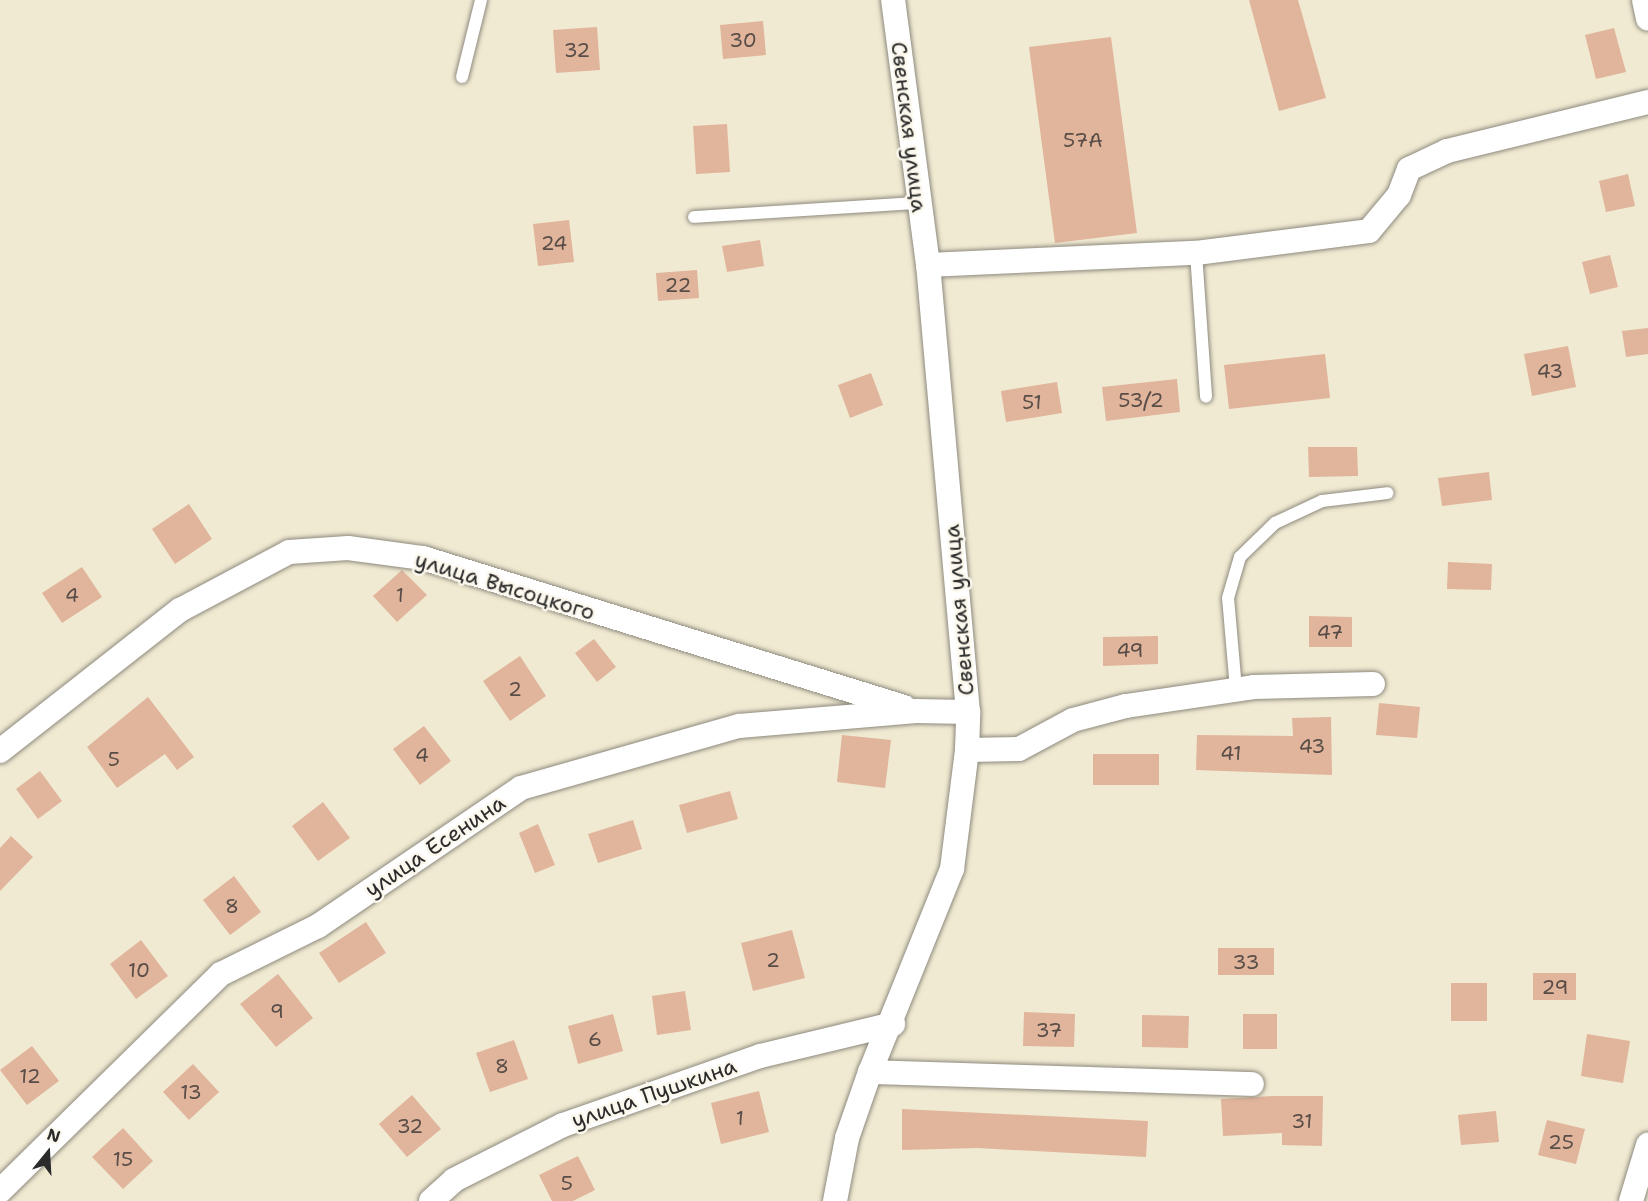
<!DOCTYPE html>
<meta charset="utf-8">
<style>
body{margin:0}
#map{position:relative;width:1648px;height:1201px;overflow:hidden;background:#f0ead2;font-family:"Shantell Sans",sans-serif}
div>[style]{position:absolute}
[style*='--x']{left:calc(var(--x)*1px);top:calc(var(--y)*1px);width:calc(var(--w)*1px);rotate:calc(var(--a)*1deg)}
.building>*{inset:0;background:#e1b49c}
.roads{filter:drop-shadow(0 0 2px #8e8a7e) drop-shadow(0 0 2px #8e8a7e)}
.lane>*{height:12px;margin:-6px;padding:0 6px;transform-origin:6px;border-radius:6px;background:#fff}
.street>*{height:24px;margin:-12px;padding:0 12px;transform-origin:12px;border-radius:12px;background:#fff}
span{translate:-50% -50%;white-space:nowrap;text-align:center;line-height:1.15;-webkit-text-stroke:5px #fbf7ec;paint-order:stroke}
.number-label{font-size:20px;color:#584d47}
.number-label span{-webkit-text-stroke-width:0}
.street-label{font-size:22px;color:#2b2b2b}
.north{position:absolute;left:18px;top:1123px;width:60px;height:60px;-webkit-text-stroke:4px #fbf7ec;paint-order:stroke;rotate:18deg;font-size:16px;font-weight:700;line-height:24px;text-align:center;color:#2b2b2b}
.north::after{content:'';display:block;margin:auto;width:21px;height:27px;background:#2b2b2b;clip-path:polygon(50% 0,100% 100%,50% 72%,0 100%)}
</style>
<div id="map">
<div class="building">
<div style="clip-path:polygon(1249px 0,1298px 0,1326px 98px,1279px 111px)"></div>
<div style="clip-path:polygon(763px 21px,766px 55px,723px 59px,720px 25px)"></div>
<div style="clip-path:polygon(597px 27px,600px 70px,556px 73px,553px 30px)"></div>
<div style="clip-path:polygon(1614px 28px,1626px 72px,1596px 79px,1585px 35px)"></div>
<div style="clip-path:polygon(1111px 37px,1137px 233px,1055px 243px,1029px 47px)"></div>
<div style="clip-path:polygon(727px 124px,730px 172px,696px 174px,693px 126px)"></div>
<div style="clip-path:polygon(1628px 174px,1635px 206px,1606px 212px,1599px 181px)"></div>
<div style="clip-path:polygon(569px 220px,574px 262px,538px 266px,533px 224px)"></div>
<div style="clip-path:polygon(760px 240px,764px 266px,727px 272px,722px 246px)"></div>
<div style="clip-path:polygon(1610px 255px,1618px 287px,1590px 294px,1582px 262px)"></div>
<div style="clip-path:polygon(697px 270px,699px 298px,658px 301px,656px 273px)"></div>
<div style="clip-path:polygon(1648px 328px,1648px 354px,1626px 357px,1622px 331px)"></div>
<div style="clip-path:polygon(1568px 346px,1576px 387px,1532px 396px,1524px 354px)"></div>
<div style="clip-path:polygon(1325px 354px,1330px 398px,1229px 409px,1224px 365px)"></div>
<div style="clip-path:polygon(871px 373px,883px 405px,850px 418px,838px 385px)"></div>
<div style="clip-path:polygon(1177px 379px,1180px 412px,1106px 421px,1102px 387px)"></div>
<div style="clip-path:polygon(1057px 382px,1062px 413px,1006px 422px,1001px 391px)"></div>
<div style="clip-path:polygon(1308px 447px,1357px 447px,1358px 476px,1309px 477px)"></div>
<div style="clip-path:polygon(1489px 472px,1492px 500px,1442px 506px,1438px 478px)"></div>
<div style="clip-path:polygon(189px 504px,212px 539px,175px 564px,152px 529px)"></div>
<div style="clip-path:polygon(1448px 562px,1492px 564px,1491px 590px,1447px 589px)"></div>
<div style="clip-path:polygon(82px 567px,102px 597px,62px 623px,42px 593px)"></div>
<div style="clip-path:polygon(402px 570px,427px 595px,397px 622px,373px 596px)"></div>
<div style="clip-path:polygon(1309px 616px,1352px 617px,1352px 647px,1309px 647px)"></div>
<div style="clip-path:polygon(1158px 636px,1158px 664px,1103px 666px,1103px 637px)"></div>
<div style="clip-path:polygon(594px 639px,616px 667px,597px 682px,575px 653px)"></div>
<div style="clip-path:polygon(520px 656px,546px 696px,510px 721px,483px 681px)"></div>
<div style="clip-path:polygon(148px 697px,194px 757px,177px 770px,165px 754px,117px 788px,87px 747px)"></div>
<div style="clip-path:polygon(1379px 703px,1420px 707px,1417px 738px,1376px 735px)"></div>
<div style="clip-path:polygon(1331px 717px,1332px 775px,1196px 770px,1197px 735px,1293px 736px,1292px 718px)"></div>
<div style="clip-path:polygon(424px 726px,451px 761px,420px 785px,393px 749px)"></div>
<div style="clip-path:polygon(842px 735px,891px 740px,885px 788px,837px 782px)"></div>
<div style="clip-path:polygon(1093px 754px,1159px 754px,1159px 785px,1093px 785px)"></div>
<div style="clip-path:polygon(40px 771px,62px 801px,38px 819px,16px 789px)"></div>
<div style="clip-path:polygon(730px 791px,738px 819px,687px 833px,679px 805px)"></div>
<div style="clip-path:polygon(323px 802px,350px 838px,318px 861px,292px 826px)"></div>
<div style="clip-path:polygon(633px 820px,642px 849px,598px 863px,588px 834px)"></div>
<div style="clip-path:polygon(538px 824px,555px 865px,535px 873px,519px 833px)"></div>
<div style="clip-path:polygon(11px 836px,33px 857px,0 891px,0 848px)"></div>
<div style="clip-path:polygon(234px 876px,261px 912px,230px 935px,203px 900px)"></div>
<div style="clip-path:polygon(366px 922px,386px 953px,339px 983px,319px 953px)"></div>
<div style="clip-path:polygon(792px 930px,805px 978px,753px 991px,741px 943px)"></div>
<div style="clip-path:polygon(141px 940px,168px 976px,136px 999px,110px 964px)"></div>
<div style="clip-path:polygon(1218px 948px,1274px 948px,1274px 975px,1218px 975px)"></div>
<div style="clip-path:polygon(1533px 973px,1576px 973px,1576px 1000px,1533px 1000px)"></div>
<div style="clip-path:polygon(278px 974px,313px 1018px,276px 1047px,240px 1004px)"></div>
<div style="clip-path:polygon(1451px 983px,1487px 983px,1487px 1021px,1451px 1021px)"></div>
<div style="clip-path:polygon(685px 991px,691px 1030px,657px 1035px,652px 996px)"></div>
<div style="clip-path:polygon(1024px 1012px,1075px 1014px,1074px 1047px,1023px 1046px)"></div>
<div style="clip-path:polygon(613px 1014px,623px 1051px,578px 1064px,568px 1026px)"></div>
<div style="clip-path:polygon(1243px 1014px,1277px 1014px,1277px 1049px,1243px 1049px)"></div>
<div style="clip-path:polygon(1142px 1015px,1189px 1016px,1188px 1048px,1142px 1047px)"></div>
<div style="clip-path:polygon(1587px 1034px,1630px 1041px,1623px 1083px,1581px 1076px)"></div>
<div style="clip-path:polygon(514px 1040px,528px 1079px,490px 1092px,476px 1053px)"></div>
<div style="clip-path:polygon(32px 1046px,59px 1081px,27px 1105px,0 1070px)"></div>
<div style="clip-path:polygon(193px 1064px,219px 1092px,189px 1120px,163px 1092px)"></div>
<div style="clip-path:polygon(759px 1091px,769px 1132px,721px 1144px,711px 1103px)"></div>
<div style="clip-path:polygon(412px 1095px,441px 1129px,407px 1157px,379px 1124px)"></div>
<div style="clip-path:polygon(1274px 1096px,1323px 1096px,1322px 1146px,1282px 1145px,1282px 1133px,1223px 1136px,1221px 1099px)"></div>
<div style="clip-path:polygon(902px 1109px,1148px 1121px,1146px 1157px,977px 1148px,902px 1150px)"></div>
<div style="clip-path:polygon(1496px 1111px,1499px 1142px,1461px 1145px,1458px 1115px)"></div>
<div style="clip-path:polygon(1547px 1120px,1585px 1129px,1576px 1164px,1538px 1155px)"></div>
<div style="clip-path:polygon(123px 1128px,153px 1161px,123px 1189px,92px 1157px)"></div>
<div style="clip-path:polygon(578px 1156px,595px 1190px,573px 1201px,552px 1201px,539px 1175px)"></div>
</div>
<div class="roads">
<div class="lane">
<div style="--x:462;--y:77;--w:79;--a:-76.1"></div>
<div style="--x:694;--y:217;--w:224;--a:-3.6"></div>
<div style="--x:1196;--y:253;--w:144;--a:86"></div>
<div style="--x:1236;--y:689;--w:91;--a:-95"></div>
<div style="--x:1228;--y:598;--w:43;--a:-73.7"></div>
<div style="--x:1240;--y:557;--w:49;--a:-44.2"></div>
<div style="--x:1275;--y:523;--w:52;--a:-25.1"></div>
<div style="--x:1322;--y:501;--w:66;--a:-6.9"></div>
</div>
<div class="street">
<div style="--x:1644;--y:0;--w:19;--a:78"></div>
<div style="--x:928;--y:265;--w:268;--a:-2.6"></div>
<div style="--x:1196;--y:253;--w:174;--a:-7.2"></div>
<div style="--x:1369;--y:231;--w:47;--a:-50.2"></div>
<div style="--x:1399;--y:195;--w:28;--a:-69"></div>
<div style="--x:1409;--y:169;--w:42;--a:-25.3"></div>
<div style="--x:1447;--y:151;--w:207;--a:-13.7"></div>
<div style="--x:967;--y:750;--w:52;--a:-1.1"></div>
<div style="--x:1019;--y:749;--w:61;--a:-28.2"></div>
<div style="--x:1073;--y:720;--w:55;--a:-14.8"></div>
<div style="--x:1126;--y:706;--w:129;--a:-8.4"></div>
<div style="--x:1254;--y:687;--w:119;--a:-1.4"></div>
<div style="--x:0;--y:751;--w:229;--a:-38.1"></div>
<div style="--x:180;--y:610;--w:123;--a:-28"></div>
<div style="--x:289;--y:552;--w:59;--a:-3.9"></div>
<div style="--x:348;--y:548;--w:76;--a:7.6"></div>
<div style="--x:423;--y:558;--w:504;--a:17.21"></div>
<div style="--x:870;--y:1072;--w:382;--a:1.8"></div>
<div style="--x:0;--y:1191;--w:310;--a:-44.5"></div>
<div style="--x:221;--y:974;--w:108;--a:-26.3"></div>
<div style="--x:318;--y:926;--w:245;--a:-34.2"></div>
<div style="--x:521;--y:788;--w:227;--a:-15.9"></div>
<div style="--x:739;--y:726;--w:178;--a:-4.8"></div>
<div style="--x:916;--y:711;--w:52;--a:1.1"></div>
<div style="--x:431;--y:1201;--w:31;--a:-42"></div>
<div style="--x:454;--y:1180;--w:122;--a:-26.8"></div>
<div style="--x:563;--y:1125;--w:209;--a:-19.3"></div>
<div style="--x:760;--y:1056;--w:137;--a:-13.5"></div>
<div style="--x:835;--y:1201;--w:64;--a:-79.2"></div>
<div style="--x:847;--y:1138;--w:70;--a:-70.8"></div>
<div style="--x:870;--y:1072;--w:219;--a:-68"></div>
<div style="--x:952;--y:869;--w:120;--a:-82.8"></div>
<div style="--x:967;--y:750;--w:38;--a:-88"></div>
<div style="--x:968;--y:712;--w:449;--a:-95.1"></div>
<div style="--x:928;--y:265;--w:267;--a:-97.5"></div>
<div style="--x:1631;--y:1201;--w:59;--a:-73.1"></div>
</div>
</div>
<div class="number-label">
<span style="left:743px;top:40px">30</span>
<span style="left:577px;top:50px">32</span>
<span style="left:1083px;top:140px">57А</span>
<span style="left:554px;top:243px">24</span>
<span style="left:678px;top:285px">22</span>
<span style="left:1550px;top:371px">43</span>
<span style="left:1141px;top:400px">53/2</span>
<span style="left:1032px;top:402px">51</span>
<span style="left:72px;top:595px">4</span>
<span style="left:400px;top:595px">1</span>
<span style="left:1330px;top:632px">47</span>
<span style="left:1130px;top:650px">49</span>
<span style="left:515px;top:689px">2</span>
<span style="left:1312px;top:746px">43</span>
<span style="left:1231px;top:753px">41</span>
<span style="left:422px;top:755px">4</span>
<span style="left:114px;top:759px">5</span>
<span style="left:232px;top:906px">8</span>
<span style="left:773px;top:960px">2</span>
<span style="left:1246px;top:962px">33</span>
<span style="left:139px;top:970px">10</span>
<span style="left:1555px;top:987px">29</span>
<span style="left:277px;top:1011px">9</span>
<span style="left:1049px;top:1030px">37</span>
<span style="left:595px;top:1039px">6</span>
<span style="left:502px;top:1066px">8</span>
<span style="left:30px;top:1076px">12</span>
<span style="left:191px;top:1092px">13</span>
<span style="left:740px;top:1118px">1</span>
<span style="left:1302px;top:1121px">31</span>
<span style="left:410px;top:1126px">32</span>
<span style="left:1561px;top:1142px">25</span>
<span style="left:123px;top:1159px">15</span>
<span style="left:567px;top:1183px">5</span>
</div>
<div class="street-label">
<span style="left:909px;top:127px;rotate:83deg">Свенская улица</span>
<span style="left:505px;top:586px;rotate:17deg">улица Высоцкого</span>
<span style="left:959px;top:610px;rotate:-95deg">Свенская улица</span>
<span style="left:435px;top:846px;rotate:-34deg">улица Есенина</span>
<span style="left:654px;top:1093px;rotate:-19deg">улица Пушкина</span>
</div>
<div class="north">N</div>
</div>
